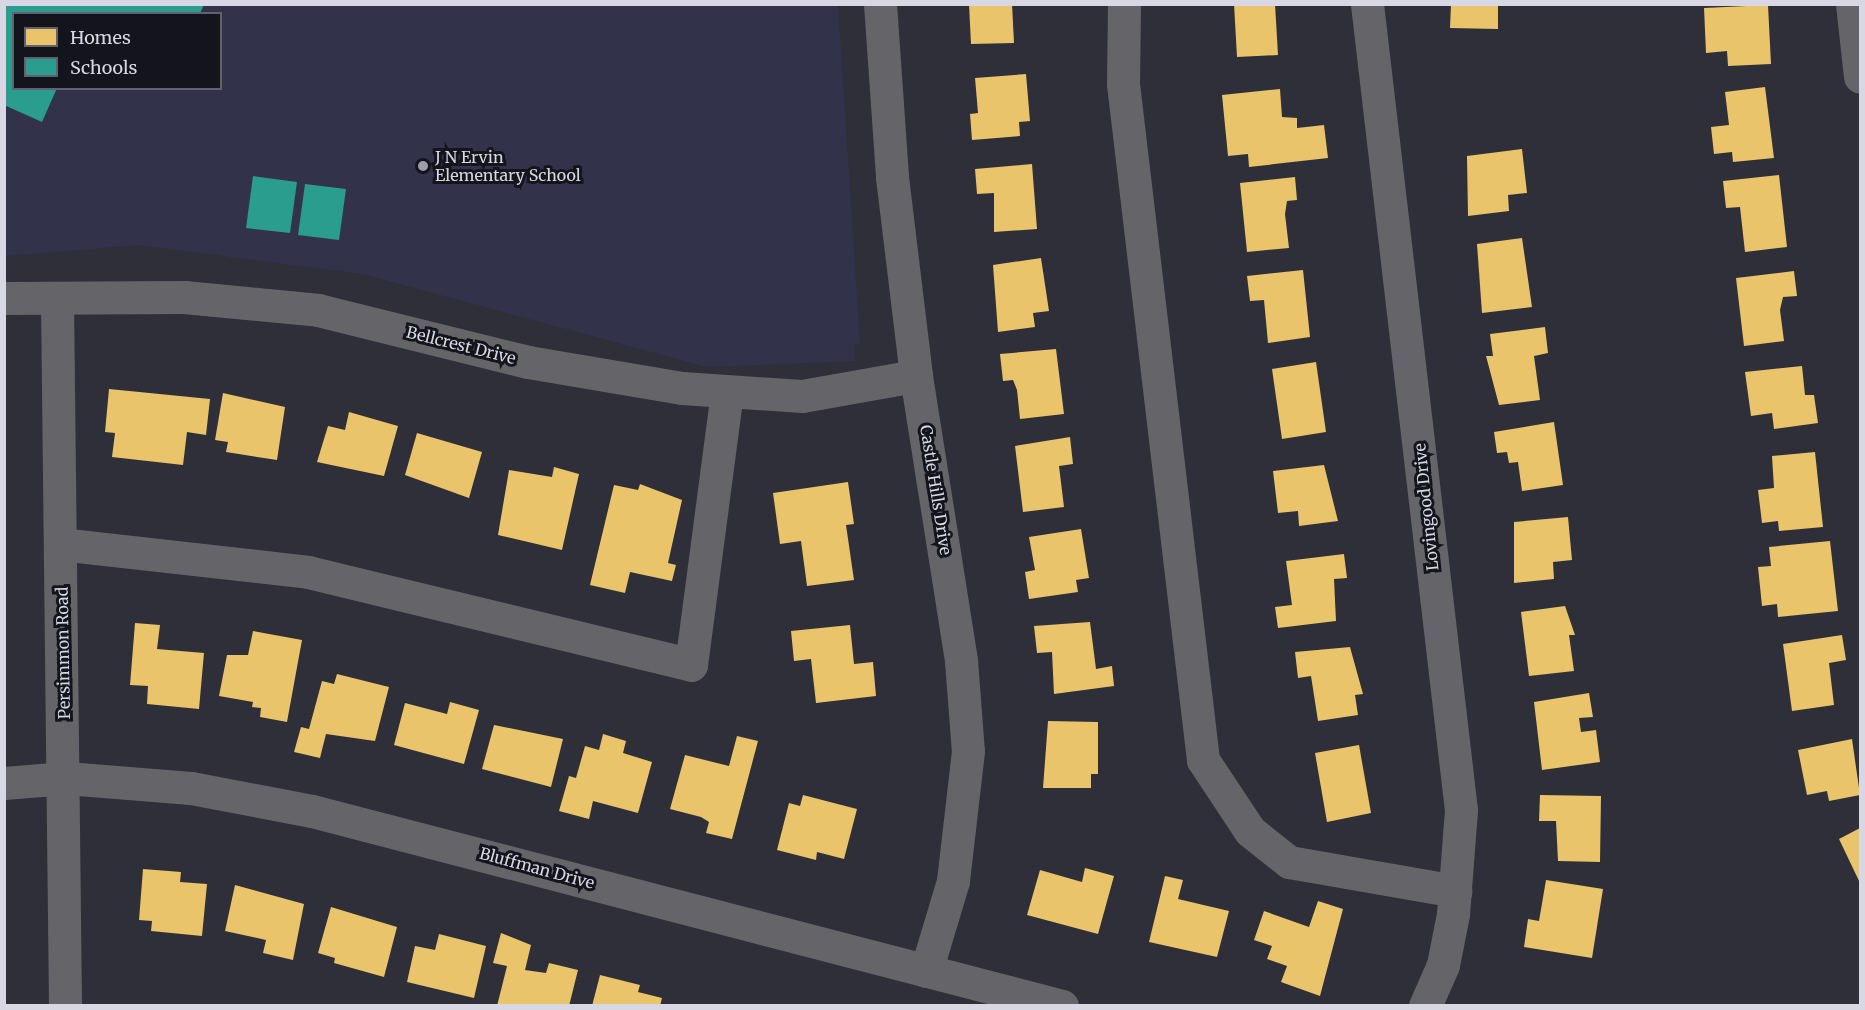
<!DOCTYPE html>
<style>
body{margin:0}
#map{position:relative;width:1865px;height:1010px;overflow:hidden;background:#2e2f39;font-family:Merriweather,serif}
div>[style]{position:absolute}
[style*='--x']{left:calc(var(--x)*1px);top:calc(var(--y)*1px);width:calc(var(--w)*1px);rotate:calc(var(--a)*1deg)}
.built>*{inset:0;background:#32334a}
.homes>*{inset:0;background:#e9c46a}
.schools>*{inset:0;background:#2a9d8f}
.minor>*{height:33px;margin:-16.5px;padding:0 16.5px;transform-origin:16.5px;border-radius:16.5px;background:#656569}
.dots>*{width:16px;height:16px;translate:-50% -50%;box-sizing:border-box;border:3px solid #14141d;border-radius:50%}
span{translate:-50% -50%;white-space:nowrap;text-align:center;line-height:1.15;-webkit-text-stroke:6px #14141d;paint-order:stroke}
.poi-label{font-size:16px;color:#d7d8e4}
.left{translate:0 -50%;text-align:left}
.street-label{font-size:16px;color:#d7d8e4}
.frame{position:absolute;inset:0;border:6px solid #d7d8e4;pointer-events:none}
.legend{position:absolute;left:12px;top:12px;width:210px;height:78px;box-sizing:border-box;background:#14141d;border:2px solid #62626d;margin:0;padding:8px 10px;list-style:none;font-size:18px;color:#d7d8e4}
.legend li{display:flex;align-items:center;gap:12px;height:30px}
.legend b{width:30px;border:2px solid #62626d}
</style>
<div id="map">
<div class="built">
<div style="clip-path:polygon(evenodd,5px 5px,838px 5px,860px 344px,854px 345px,855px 361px,707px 367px,363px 274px,139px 245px,5px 256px,5px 5px,14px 14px,220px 14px,220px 88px,14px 88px,14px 14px)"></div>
</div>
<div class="homes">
<div style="clip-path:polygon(969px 4px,1012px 4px,1014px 43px,971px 44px)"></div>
<div style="clip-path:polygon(1234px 4px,1275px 4px,1278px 55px,1237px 57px)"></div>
<div style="clip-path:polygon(1451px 4px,1498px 4px,1498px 29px,1450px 28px)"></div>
<div style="clip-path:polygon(1768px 5px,1771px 64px,1728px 66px,1727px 51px,1706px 53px,1704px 8px)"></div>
<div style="clip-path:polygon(1026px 74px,1030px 121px,1019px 122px,1020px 136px,972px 140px,970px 114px,978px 113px,975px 78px)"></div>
<div style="clip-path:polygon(1765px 87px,1774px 158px,1733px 162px,1732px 152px,1714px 154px,1711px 127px,1729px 125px,1725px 92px)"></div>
<div style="clip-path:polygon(1280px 89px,1282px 117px,1297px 118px,1297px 128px,1324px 125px,1328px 158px,1249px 167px,1248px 154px,1228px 156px,1222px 95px)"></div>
<div style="clip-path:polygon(1522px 149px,1527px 193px,1508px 195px,1509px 211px,1468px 216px,1467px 156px)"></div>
<div style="clip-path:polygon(1032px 164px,1037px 229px,994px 232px,994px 193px,977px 194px,975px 169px)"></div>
<div style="clip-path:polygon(1779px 175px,1787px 247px,1745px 252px,1740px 207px,1726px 208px,1723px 181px)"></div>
<div style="clip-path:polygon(1295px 177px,1297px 200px,1287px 201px,1285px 214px,1289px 248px,1247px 252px,1240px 183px)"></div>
<div style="clip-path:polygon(1522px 238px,1532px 307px,1482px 313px,1477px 244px)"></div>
<div style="clip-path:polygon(1041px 258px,1049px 311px,1033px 313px,1035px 327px,998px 332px,993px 265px)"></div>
<div style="clip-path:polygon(1303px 270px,1310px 337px,1268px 343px,1264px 300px,1250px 301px,1247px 276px)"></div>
<div style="clip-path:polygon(1794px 271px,1797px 296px,1783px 297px,1780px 310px,1784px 341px,1744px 346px,1736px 278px)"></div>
<div style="clip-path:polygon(1545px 327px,1548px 353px,1534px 356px,1540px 400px,1499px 405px,1486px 356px,1493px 356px,1490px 334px)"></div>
<div style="clip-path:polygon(1056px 349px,1064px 414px,1020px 419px,1017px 390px,1013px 380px,1003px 381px,1000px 354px)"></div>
<div style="clip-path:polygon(1316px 362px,1326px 432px,1282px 439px,1272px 369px)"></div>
<div style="clip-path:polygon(1802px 366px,1805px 395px,1814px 395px,1818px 423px,1774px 429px,1772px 413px,1751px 416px,1745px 372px)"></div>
<div style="clip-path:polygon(109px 389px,210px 399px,206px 435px,187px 432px,183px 465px,112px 457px,115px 433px,105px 432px)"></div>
<div style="clip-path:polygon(223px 393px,285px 407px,277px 460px,226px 452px,228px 442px,215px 440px)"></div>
<div style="clip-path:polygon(349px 412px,398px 426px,384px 476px,317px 462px,328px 426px,345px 430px)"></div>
<div style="clip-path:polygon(1554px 422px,1563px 485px,1522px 491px,1518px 462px,1509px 463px,1507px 452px,1497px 453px,1494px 432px)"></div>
<div style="clip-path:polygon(417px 433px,482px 452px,469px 498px,405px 475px)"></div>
<div style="clip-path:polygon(1070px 437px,1073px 464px,1059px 466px,1064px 507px,1023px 512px,1015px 446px)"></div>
<div style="clip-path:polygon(1815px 452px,1823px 527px,1779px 531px,1778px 521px,1762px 523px,1758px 490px,1774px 488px,1772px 456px)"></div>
<div style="clip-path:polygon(1324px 465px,1338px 521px,1299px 526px,1298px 511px,1278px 513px,1273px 471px)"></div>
<div style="clip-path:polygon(554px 467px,579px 474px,562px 550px,498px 535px,509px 470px,552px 477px)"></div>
<div style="clip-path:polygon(848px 482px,854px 524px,846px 525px,854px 580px,807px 586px,801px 541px,780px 544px,773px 493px)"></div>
<div style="clip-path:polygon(640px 484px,682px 500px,668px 563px,676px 565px,672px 581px,630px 572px,625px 593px,590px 585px,614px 485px,638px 490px)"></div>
<div style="clip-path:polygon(1568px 517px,1572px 560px,1553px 562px,1554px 579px,1514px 583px,1514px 522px)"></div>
<div style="clip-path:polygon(1081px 529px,1089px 578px,1076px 580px,1078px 592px,1029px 599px,1025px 572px,1035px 570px,1029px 537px)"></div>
<div style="clip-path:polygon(1830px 541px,1838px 611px,1778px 617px,1777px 604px,1762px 606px,1758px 567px,1771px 566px,1769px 547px)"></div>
<div style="clip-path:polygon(1344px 554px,1347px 578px,1334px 579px,1336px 621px,1278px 628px,1275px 607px,1292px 605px,1286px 561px)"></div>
<div style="clip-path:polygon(1565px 606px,1575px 635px,1569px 635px,1574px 671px,1529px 676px,1521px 612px)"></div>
<div style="clip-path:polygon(1090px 622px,1096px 669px,1112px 666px,1114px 686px,1054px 694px,1052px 652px,1037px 653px,1034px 626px)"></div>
<div style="clip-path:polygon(135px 623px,160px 625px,157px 649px,204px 653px,199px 709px,147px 704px,148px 686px,130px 685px)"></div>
<div style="clip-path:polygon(850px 625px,854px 664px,873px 662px,876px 696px,816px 703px,811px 659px,794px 661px,791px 631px)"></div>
<div style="clip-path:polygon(253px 631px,302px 640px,287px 722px,260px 717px,261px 708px,252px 707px,253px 702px,219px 696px,227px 655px,248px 655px)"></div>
<div style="clip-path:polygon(1842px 635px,1846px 660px,1829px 663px,1834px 705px,1792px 711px,1783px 644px)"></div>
<div style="clip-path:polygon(1350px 647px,1363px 694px,1355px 695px,1358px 715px,1318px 721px,1311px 676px,1298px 678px,1295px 652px)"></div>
<div style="clip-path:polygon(337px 674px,389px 687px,375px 741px,326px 734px,320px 758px,294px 752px,301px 727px,309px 729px,322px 681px,334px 684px)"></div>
<div style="clip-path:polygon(1589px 693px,1593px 717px,1579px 718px,1581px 732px,1596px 730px,1600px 762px,1542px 770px,1534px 702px)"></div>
<div style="clip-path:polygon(450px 702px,479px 710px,464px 764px,394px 745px,405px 703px,447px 714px)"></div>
<div style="clip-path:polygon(1048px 721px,1098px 722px,1098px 774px,1091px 774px,1091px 788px,1043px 788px)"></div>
<div style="clip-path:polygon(494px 725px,563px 739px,551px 787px,482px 769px)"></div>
<div style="clip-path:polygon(603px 734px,626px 741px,623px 753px,652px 762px,638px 813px,593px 801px,589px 819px,559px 811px,569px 776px,576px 778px,585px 746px,599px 750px)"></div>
<div style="clip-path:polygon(737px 736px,758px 741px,732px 839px,706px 833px,709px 822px,701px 817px,670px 809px,685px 755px,729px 766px)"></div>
<div style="clip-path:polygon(1852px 739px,1860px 795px,1829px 801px,1827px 791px,1807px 795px,1798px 750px)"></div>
<div style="clip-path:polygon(1359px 745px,1371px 813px,1327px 822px,1315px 753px)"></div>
<div style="clip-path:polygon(803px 795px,857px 809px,844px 859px,817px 852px,816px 860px,777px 850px,789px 803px,800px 806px)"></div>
<div style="clip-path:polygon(1540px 795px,1601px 796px,1600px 862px,1558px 861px,1556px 821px,1539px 821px)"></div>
<div style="clip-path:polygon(1860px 828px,1860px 883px,1839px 839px)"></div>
<div style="clip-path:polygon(1085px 868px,1114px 876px,1098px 934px,1027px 915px,1040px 870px,1082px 882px)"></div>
<div style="clip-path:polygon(143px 869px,181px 872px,180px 882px,207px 884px,202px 936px,151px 931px,152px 921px,139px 920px)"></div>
<div style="clip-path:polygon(1165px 876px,1183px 880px,1178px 899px,1229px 911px,1217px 957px,1149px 942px)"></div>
<div style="clip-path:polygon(1546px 880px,1603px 889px,1592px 958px,1524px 947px,1528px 919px,1539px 921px)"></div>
<div style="clip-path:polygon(235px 885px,304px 904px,293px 960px,263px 953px,266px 940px,225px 931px)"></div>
<div style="clip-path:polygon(1318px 901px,1343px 909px,1320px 996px,1281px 982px,1287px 966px,1267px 959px,1272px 946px,1254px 940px,1264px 911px,1309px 927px)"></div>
<div style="clip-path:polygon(331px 907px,397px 927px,384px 977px,334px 963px,335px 958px,318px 953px)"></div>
<div style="clip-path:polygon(501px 933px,531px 945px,525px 970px,546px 973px,549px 963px,578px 970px,569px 1006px,497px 1006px,507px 966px,493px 963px)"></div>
<div style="clip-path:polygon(439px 934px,486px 946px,474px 998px,407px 982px,415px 946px,435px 950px)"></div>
<div style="clip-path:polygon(600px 975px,640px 985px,638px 992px,662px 998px,660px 1006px,592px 1006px)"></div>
</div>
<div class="schools">
<div style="clip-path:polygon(4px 4px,204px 4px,200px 14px,14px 14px,14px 88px,57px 88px,42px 122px,4px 105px)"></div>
<div style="clip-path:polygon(253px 176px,297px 182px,290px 233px,246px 228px)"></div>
<div style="clip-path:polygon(305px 184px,346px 189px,339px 240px,298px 235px)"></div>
</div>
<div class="minor">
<div style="--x:880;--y:4;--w:173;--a:86"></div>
<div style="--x:892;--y:177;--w:200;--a:83.1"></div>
<div style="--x:916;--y:376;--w:289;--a:81"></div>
<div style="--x:961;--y:661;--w:90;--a:85.6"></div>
<div style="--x:968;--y:751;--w:131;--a:96.6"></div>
<div style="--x:953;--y:881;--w:94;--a:106.7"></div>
<div style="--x:1124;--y:4;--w:80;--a:90.7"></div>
<div style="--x:1123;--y:84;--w:681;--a:83.25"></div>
<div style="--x:1203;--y:760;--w:85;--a:56.5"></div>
<div style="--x:1250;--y:831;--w:50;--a:38.5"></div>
<div style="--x:1289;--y:862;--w:169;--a:9.9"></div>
<div style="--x:1367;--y:4;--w:811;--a:83.35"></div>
<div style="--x:1461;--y:810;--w:104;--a:94.4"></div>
<div style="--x:1453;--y:914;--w:52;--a:101.1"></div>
<div style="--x:1443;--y:965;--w:45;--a:113.7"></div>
<div style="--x:1852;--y:4;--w:73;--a:83.7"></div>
<div style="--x:4;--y:298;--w:180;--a:-0.3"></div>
<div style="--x:184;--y:297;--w:135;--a:5.5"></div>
<div style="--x:318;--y:310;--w:216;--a:13.9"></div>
<div style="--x:528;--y:362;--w:156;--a:9.6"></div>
<div style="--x:682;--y:388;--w:120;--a:3.8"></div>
<div style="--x:802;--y:396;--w:116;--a:-10"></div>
<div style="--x:57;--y:300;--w:706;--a:89.35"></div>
<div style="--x:60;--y:544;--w:250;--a:6.4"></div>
<div style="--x:308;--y:572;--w:394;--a:13.6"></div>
<div style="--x:691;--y:665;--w:276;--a:-82.5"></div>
<div style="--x:4;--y:783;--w:62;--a:-4.6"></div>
<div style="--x:66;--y:778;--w:125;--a:4.6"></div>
<div style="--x:191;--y:788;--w:123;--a:10.8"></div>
<div style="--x:312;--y:811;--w:775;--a:14.57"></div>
</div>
<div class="dots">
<div style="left:423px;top:166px;background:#9c9da8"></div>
</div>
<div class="poi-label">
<span class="left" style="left:435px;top:166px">J N Ervin<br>Elementary School</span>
</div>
<div class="street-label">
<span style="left:461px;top:345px;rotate:14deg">Bellcrest Drive</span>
<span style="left:936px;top:490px;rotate:81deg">Castle Hills Drive</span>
<span style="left:1426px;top:507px;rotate:-96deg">Lovingood Drive</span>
<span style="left:63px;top:653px;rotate:-91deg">Persimmon Road</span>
<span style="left:537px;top:868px;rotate:15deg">Bluffman Drive</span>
</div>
<div class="frame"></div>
<ul class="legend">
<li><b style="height:16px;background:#e9c46a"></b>Homes</li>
<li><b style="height:16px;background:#2a9d8f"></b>Schools</li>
</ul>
</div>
